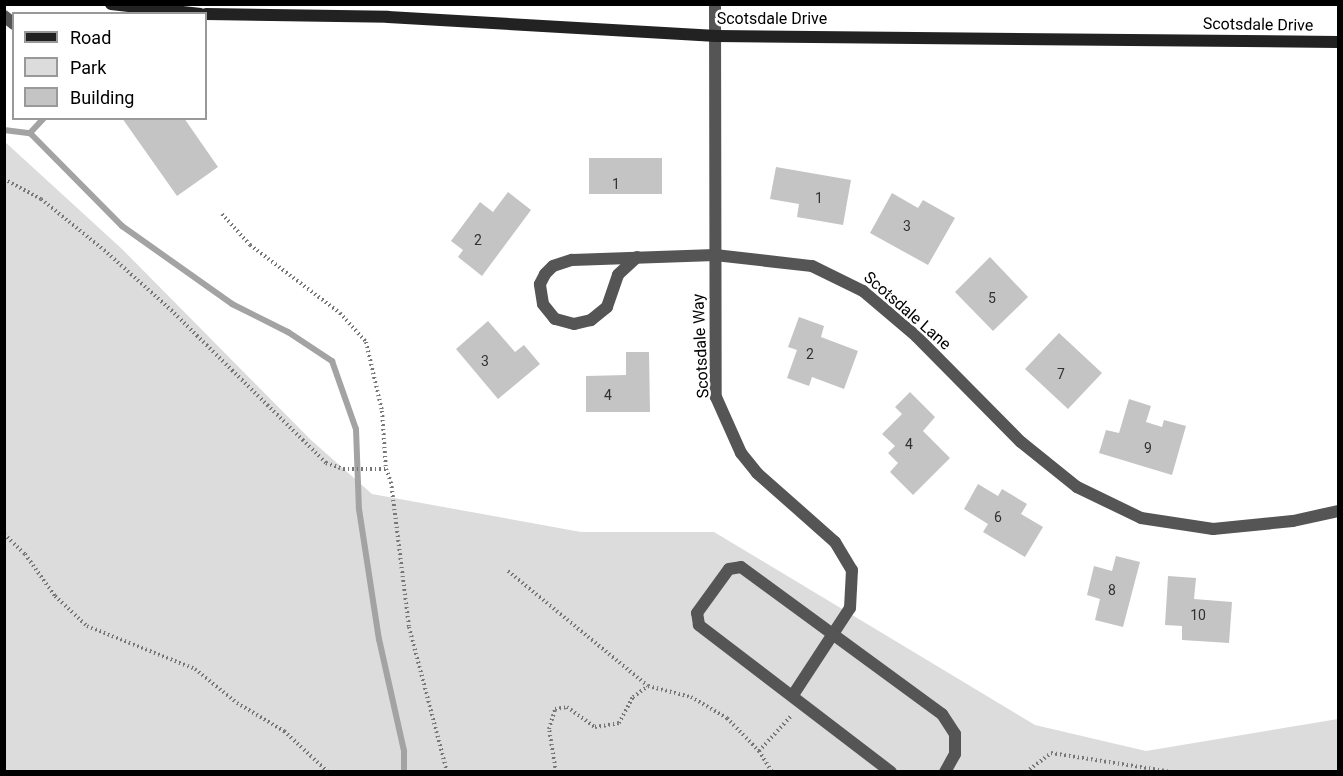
<!DOCTYPE html>
<style>
body{margin:0}
#map{position:relative;width:1343px;height:776px;overflow:hidden;background:#fff;font-family:Roboto,sans-serif}
div>[style]{position:absolute}
[style*='--x']{left:calc(var(--x)*1px);top:calc(var(--y)*1px);width:calc(var(--w)*1px);rotate:calc(var(--a)*1deg)}
.green>*{inset:0;background:#dcdcdc}
.stream>*{height:6px;margin:-3px;padding:0 3px;transform-origin:3px;border-radius:3px;background:#a3a3a3}
.building>*{inset:0;background:#c4c4c4}
.path>*{height:4px;margin-top:-2px;transform-origin:0;background:repeating-linear-gradient(90deg,#777 0 1.5px,transparent 0 4.5px)}
.lane>*{height:12px;margin:-6px;padding:0 6px;transform-origin:6px;border-radius:6px;background:#555}
.street>*{height:12px;margin:-6px;padding:0 6px;transform-origin:6px;border-radius:6px;background:#555}
.secondary>*{height:12px;margin:-6px;padding:0 6px;transform-origin:6px;border-radius:6px;background:#222}
span{translate:-50% -50%;white-space:nowrap;text-align:center;line-height:1.15;-webkit-text-stroke:5px #fff;paint-order:stroke}
.number-label{font-size:14px;color:#313131}
.number-label span{-webkit-text-stroke-width:0}
.street-label{font-size:16px;color:#000}
.frame{position:absolute;inset:0;border:6px solid #000;pointer-events:none}
.legend{position:absolute;left:12px;top:12px;width:195px;height:108px;box-sizing:border-box;background:#fff;border:2px solid #999;margin:0;padding:8px 10px;list-style:none;font-size:18px;color:#000}
.legend li{display:flex;align-items:center;gap:12px;height:30px}
.legend b{width:30px;border:2px solid #999}
</style>
<div id="map">
<div class="green">
<div style="clip-path:polygon(4px 141px,122px 249px,311px 440px,372px 494px,581px 532px,714px 532px,1035px 725px,1146px 751px,1338px 719px,1338px 771px,5px 771px)"></div>
</div>
<div class="stream">
<div style="--x:4;--y:130;--w:26;--a:7"></div>
<div style="--x:30;--y:133;--w:131;--a:45.3"></div>
<div style="--x:122;--y:226;--w:135;--a:35.3"></div>
<div style="--x:232;--y:304;--w:63;--a:26.6"></div>
<div style="--x:288;--y:332;--w:53;--a:33.4"></div>
<div style="--x:332;--y:361;--w:72;--a:70.6"></div>
<div style="--x:356;--y:429;--w:80;--a:87.9"></div>
<div style="--x:359;--y:509;--w:132;--a:81.3"></div>
<div style="--x:379;--y:639;--w:115;--a:77.4"></div>
<div style="--x:404;--y:751;--w:21;--a:90"></div>
<div style="--x:30;--y:133;--w:21;--a:-47"></div>
</div>
<div class="building">
<div style="clip-path:polygon(122px 118px,184px 118px,218px 167px,177px 196px)"></div>
<div style="clip-path:polygon(589px 158px,662px 158px,662px 194px,589px 194px)"></div>
<div style="clip-path:polygon(776px 167px,851px 180px,843px 225px,797px 217px,799px 204px,770px 199px)"></div>
<div style="clip-path:polygon(508px 192px,531px 210px,482px 276px,458px 257px,463px 250px,451px 241px,480px 202px,493px 212px)"></div>
<div style="clip-path:polygon(892px 193px,918px 208px,923px 200px,955px 218px,928px 265px,870px 233px)"></div>
<div style="clip-path:polygon(990px 257px,1028px 297px,993px 331px,955px 292px)"></div>
<div style="clip-path:polygon(799px 317px,824px 326px,821px 337px,858px 351px,844px 389px,812px 377px,809px 386px,787px 378px,797px 350px,788px 347px)"></div>
<div style="clip-path:polygon(488px 321px,515px 352px,524px 345px,540px 364px,498px 399px,456px 349px)"></div>
<div style="clip-path:polygon(1059px 333px,1102px 373px,1068px 409px,1025px 369px)"></div>
<div style="clip-path:polygon(626px 352px,649px 352px,650px 412px,586px 412px,586px 376px,626px 375px)"></div>
<div style="clip-path:polygon(910px 392px,935px 417px,923px 431px,950px 458px,913px 495px,890px 472px,898px 463px,888px 453px,895px 446px,882px 434px,902px 414px,895px 407px)"></div>
<div style="clip-path:polygon(1129px 399px,1151px 406px,1146px 422px,1162px 427px,1164px 420px,1186px 426px,1172px 475px,1099px 453px,1106px 430px,1119px 433px)"></div>
<div style="clip-path:polygon(978px 484px,998px 496px,1002px 489px,1027px 504px,1021px 514px,1043px 527px,1025px 557px,983px 532px,988px 524px,964px 509px)"></div>
<div style="clip-path:polygon(1116px 556px,1140px 562px,1123px 627px,1095px 620px,1100px 599px,1087px 595px,1094px 566px,1112px 571px)"></div>
<div style="clip-path:polygon(1168px 576px,1196px 578px,1194px 599px,1232px 602px,1229px 643px,1182px 640px,1182px 626px,1165px 625px)"></div>
</div>
<div class="path">
<div style="--x:4;--y:179;--w:42;--a:28.4"></div>
<div style="--x:41;--y:199;--w:81;--a:39"></div>
<div style="--x:104;--y:250;--w:90;--a:41.8"></div>
<div style="--x:171;--y:310;--w:218;--a:44.6"></div>
<div style="--x:326;--y:463;--w:18;--a:19"></div>
<div style="--x:343;--y:469;--w:43;--a:0"></div>
<div style="--x:386;--y:469;--w:14;--a:69"></div>
<div style="--x:391;--y:482;--w:146;--a:82.9"></div>
<div style="--x:409;--y:627;--w:150;--a:75.3"></div>
<div style="--x:222;--y:214;--w:42;--a:47.9"></div>
<div style="--x:250;--y:245;--w:113;--a:37.1"></div>
<div style="--x:340;--y:313;--w:39;--a:48"></div>
<div style="--x:366;--y:342;--w:71;--a:76.9"></div>
<div style="--x:382;--y:411;--w:58;--a:86.1"></div>
<div style="--x:4;--y:534;--w:29;--a:44"></div>
<div style="--x:25;--y:554;--w:52;--a:54.5"></div>
<div style="--x:55;--y:596;--w:44;--a:43.2"></div>
<div style="--x:87;--y:626;--w:116;--a:21.7"></div>
<div style="--x:195;--y:669;--w:54;--a:39"></div>
<div style="--x:237;--y:703;--w:55;--a:30.8"></div>
<div style="--x:284;--y:731;--w:60;--a:43"></div>
<div style="--x:508;--y:571;--w:181;--a:39.4"></div>
<div style="--x:759;--y:751;--w:25;--a:58"></div>
<div style="--x:556;--y:772;--w:44;--a:-99.2"></div>
<div style="--x:549;--y:729;--w:21;--a:-73"></div>
<div style="--x:555;--y:709;--w:12;--a:-9"></div>
<div style="--x:567;--y:707;--w:34;--a:36"></div>
<div style="--x:595;--y:727;--w:24;--a:-9"></div>
<div style="--x:619;--y:723;--w:30;--a:-62"></div>
<div style="--x:633;--y:697;--w:19;--a:-36"></div>
<div style="--x:648;--y:686;--w:44;--a:14.3"></div>
<div style="--x:691;--y:697;--w:42;--a:30.3"></div>
<div style="--x:727;--y:718;--w:46;--a:45.9"></div>
<div style="--x:759;--y:751;--w:49;--a:-47.5"></div>
<div style="--x:1026;--y:772;--w:31;--a:-37"></div>
<div style="--x:1051;--y:753;--w:122;--a:8.9"></div>
</div>
<div class="lane">
<div style="--x:4;--y:16;--w:13;--a:39"></div>
<div style="--x:793;--y:695;--w:104;--a:-56.8"></div>
<div style="--x:891;--y:772;--w:242;--a:-142.6"></div>
<div style="--x:699;--y:625;--w:12;--a:-99"></div>
<div style="--x:697;--y:613;--w:54;--a:-54"></div>
<div style="--x:729;--y:569;--w:12;--a:-9"></div>
<div style="--x:741;--y:567;--w:249;--a:36.2"></div>
<div style="--x:942;--y:714;--w:24;--a:57"></div>
<div style="--x:955;--y:734;--w:20;--a:90"></div>
<div style="--x:955;--y:754;--w:21;--a:119"></div>
</div>
<div class="street">
<div style="--x:715;--y:4;--w:393;--a:89.9"></div>
<div style="--x:716;--y:397;--w:61;--a:65.9"></div>
<div style="--x:741;--y:453;--w:26;--a:51"></div>
<div style="--x:757;--y:473;--w:104;--a:41.5"></div>
<div style="--x:835;--y:542;--w:33;--a:59"></div>
<div style="--x:852;--y:570;--w:38;--a:93"></div>
<div style="--x:637;--y:257;--w:26;--a:137"></div>
<div style="--x:618;--y:275;--w:34;--a:109"></div>
<div style="--x:607;--y:307;--w:21;--a:141"></div>
<div style="--x:591;--y:320;--w:17;--a:167"></div>
<div style="--x:574;--y:324;--w:20;--a:-165"></div>
<div style="--x:555;--y:319;--w:19;--a:-129"></div>
<div style="--x:543;--y:304;--w:20;--a:-99"></div>
<div style="--x:540;--y:284;--w:11;--a:-63"></div>
<div style="--x:545;--y:274;--w:11;--a:-45"></div>
<div style="--x:553;--y:266;--w:20;--a:-18"></div>
<div style="--x:572;--y:260;--w:143;--a:-2"></div>
<div style="--x:715;--y:255;--w:98;--a:6.5"></div>
<div style="--x:812;--y:266;--w:57;--a:26.1"></div>
<div style="--x:863;--y:291;--w:70;--a:40.3"></div>
<div style="--x:916;--y:336;--w:149;--a:45.3"></div>
<div style="--x:1021;--y:442;--w:72;--a:38.8"></div>
<div style="--x:1077;--y:487;--w:71;--a:25.8"></div>
<div style="--x:1141;--y:518;--w:73;--a:8.7"></div>
<div style="--x:1213;--y:529;--w:80;--a:-5.7"></div>
<div style="--x:1293;--y:521;--w:46;--a:-12.5"></div>
</div>
<div class="secondary">
<div style="--x:111;--y:4;--w:90;--a:6.4"></div>
<div style="--x:206;--y:14;--w:182;--a:0.9"></div>
<div style="--x:388;--y:17;--w:329;--a:3.3"></div>
<div style="--x:716;--y:36;--w:622;--a:0.55"></div>
</div>
<div class="number-label">
<span style="left:616px;top:184px">1</span>
<span style="left:819px;top:198px">1</span>
<span style="left:907px;top:226px">3</span>
<span style="left:478px;top:240px">2</span>
<span style="left:992px;top:298px">5</span>
<span style="left:810px;top:354px">2</span>
<span style="left:485px;top:361px">3</span>
<span style="left:1061px;top:374px">7</span>
<span style="left:608px;top:395px">4</span>
<span style="left:909px;top:444px">4</span>
<span style="left:1148px;top:448px">9</span>
<span style="left:998px;top:517px">6</span>
<span style="left:1112px;top:590px">8</span>
<span style="left:1198px;top:615px">10</span>
</div>
<div class="street-label">
<span style="left:772px;top:19px">Scotsdale Drive</span>
<span style="left:1258px;top:25px;rotate:1deg">Scotsdale Drive</span>
<span style="left:907px;top:311px;rotate:41deg">Scotsdale Lane</span>
<span style="left:701px;top:346px;rotate:-93deg">Scotsdale Way</span>
</div>
<div class="frame"></div>
<ul class="legend">
<li><b style="height:8px;background:#222"></b>Road</li>
<li><b style="height:16px;background:#dcdcdc"></b>Park</li>
<li><b style="height:16px;background:#c4c4c4"></b>Building</li>
</ul>
</div>
